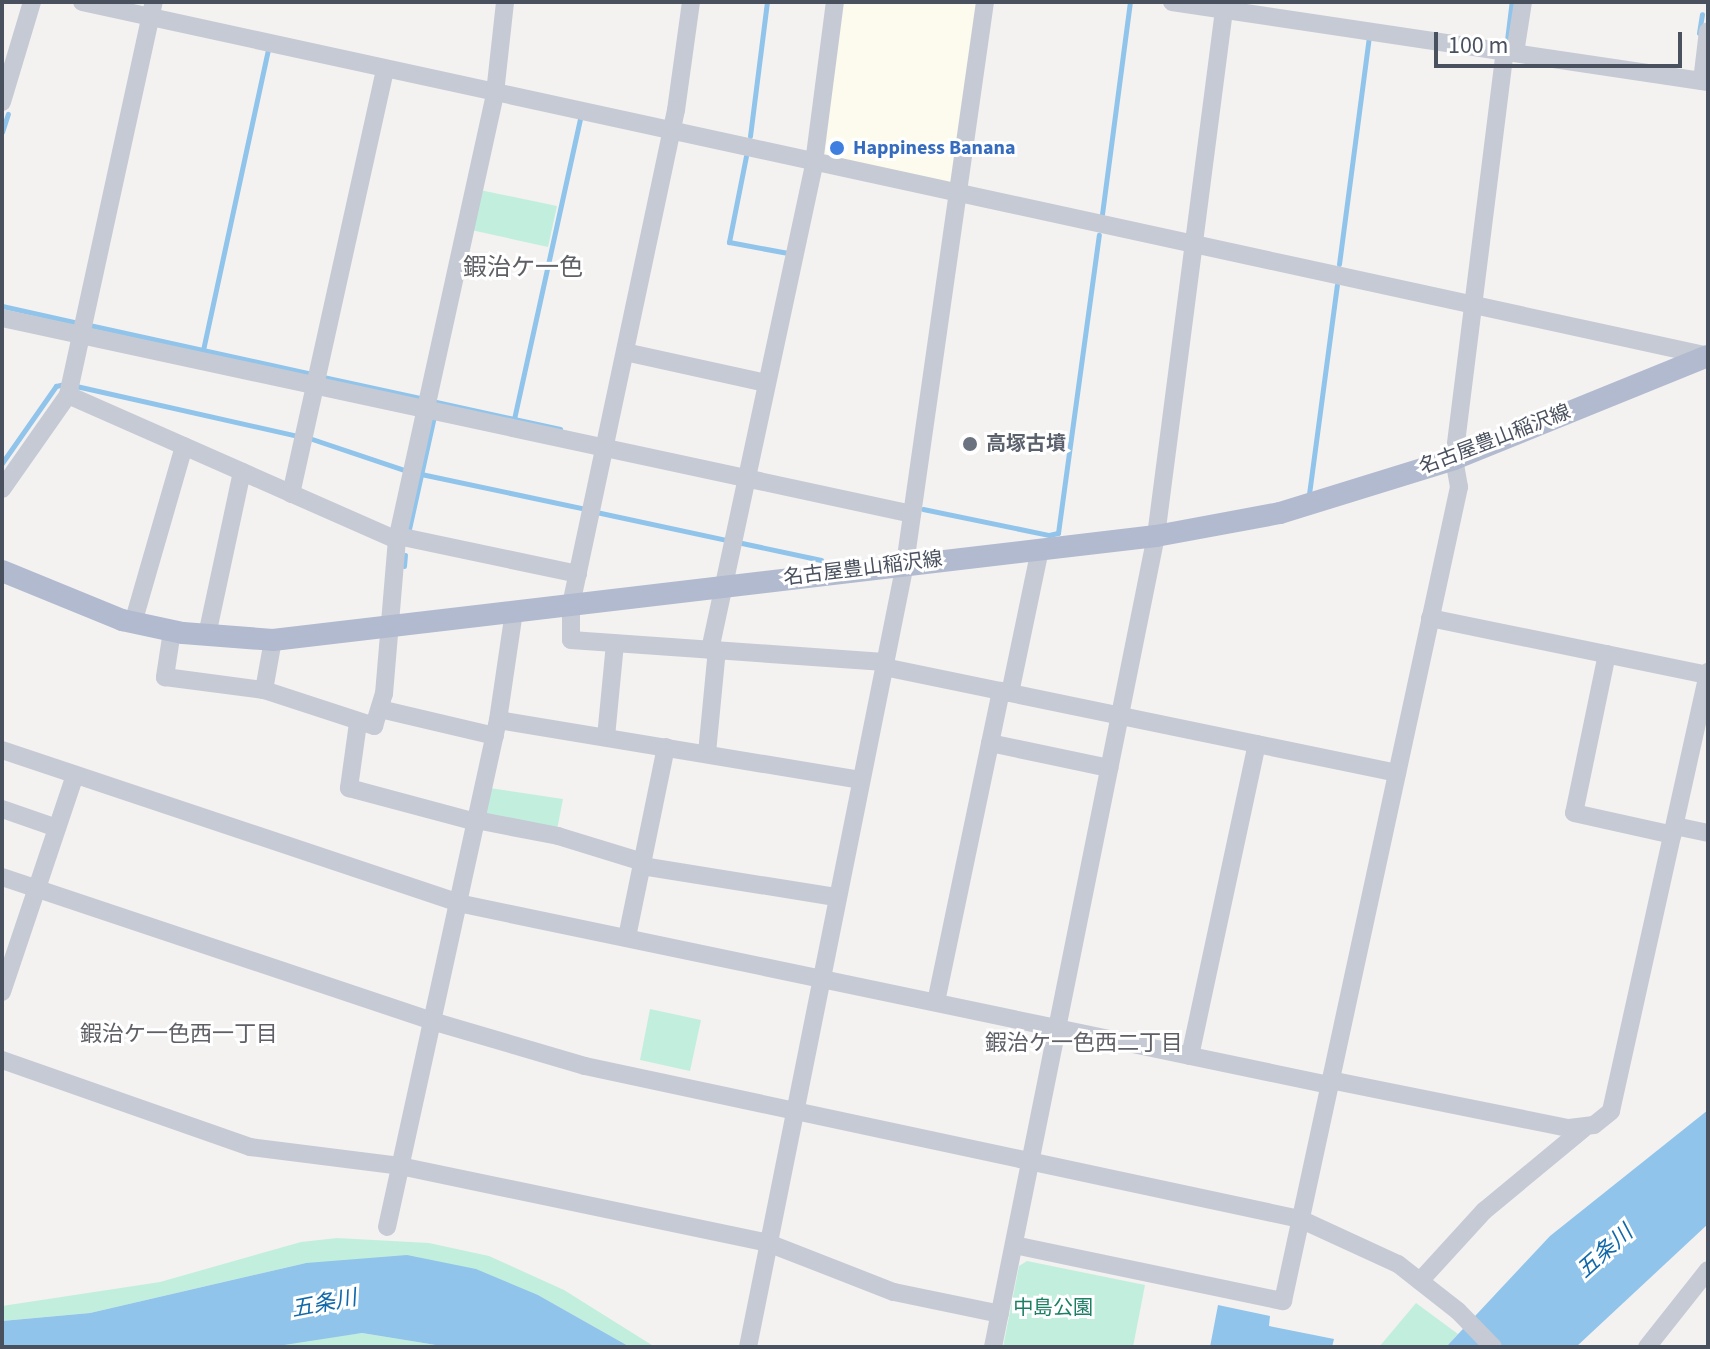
<!DOCTYPE html>
<meta charset="utf-8">
<style>
body{margin:0}
#map{position:relative;width:1710px;height:1349px;overflow:hidden;background:#f3f2f1;font-family:"Source Sans 3","Noto Sans JP",sans-serif}
div>[style]{position:absolute}
[style*='--x']{left:calc(var(--x)*1px);top:calc(var(--y)*1px);width:calc(var(--w)*1px);rotate:calc(var(--a)*1deg)}
.commercial>*{inset:0;background:#fcfbed}
.green>*{inset:0;background:#c2efdd}
.water>*{inset:0;background:#91c4ea}
.stream>*{height:5px;margin:-2.5px;padding:0 2.5px;transform-origin:2.5px;border-radius:2.5px;background:#91c4ea}
.minor>*{height:18px;margin:-9px;padding:0 9px;transform-origin:9px;border-radius:9px;background:#c6cad5}
.major>*{height:22px;margin:-11px;padding:0 11px;transform-origin:11px;border-radius:11px;background:#b2bacf}
.dots>*{width:22px;height:22px;translate:-50% -50%;box-sizing:border-box;border:4px solid #fff;border-radius:50%}
span{translate:-50% -50%;white-space:nowrap;text-align:center;line-height:1.15;-webkit-text-stroke:6px #fff;paint-order:stroke}
.shop-label{font-size:20px;color:#366cbe;font-weight:700}
.left{translate:0 -50%;text-align:left}
.street-label{font-size:20px;color:#49505e}
.worship-label{font-size:20px;color:#5b616d;font-weight:700}
.park-label{font-size:20px;color:#1b7f63}
.neighbourhood-label{font-size:22px;color:#5e6066}
.water-label{font-size:22px;color:#1169aa;font-style:italic}
.quarter-label{font-size:24px;color:#5e6066}
.frame{position:absolute;inset:0;border:4px solid #49505e;pointer-events:none}
.scale{position:absolute;left:1434px;top:32px;width:248px;height:36px;box-sizing:border-box;border:4px solid #49505e;border-top:0;padding-left:10px;font-size:24px;line-height:28px;white-space:nowrap;color:#49505e;-webkit-text-stroke:6px #fff;paint-order:stroke}
</style>
<div id="map">
<div class="commercial">
<div style="clip-path:polygon(841px 2px,979px 2px,956px 181px,950px 184px,825px 157px,821px 151px)"></div>
</div>
<div class="green">
<div style="clip-path:polygon(480px 190px,557px 206px,548px 247px,471px 230px)"></div>
<div style="clip-path:polygon(490px 788px,563px 799px,557px 830px,484px 816px)"></div>
<div style="clip-path:polygon(650px 1009px,701px 1020px,690px 1071px,640px 1060px)"></div>
<div style="clip-path:polygon(337px 1238px,429px 1243px,489px 1256px,564px 1290px,655px 1347px,630px 1347px,538px 1295px,306px 1263px,90px 1313px,2px 1321px,2px 1306px,160px 1282px,301px 1242px)"></div>
<div style="clip-path:polygon(1027px 1261px,1145px 1285px,1133px 1347px,1003px 1347px,1019px 1266px)"></div>
<div style="clip-path:polygon(1416px 1303px,1458px 1334px,1446px 1347px,1379px 1347px)"></div>
<div style="clip-path:polygon(362px 1333px,448px 1347px,271px 1347px,282px 1343px)"></div>
</div>
<div class="water">
<div style="clip-path:polygon(1708px 1110px,1708px 1224px,1576px 1347px,1446px 1347px,1550px 1236px)"></div>
<div style="clip-path:polygon(407px 1255px,476px 1269px,538px 1295px,630px 1347px,448px 1347px,362px 1333px,271px 1347px,2px 1347px,2px 1321px,90px 1313px,306px 1263px)"></div>
<div style="clip-path:polygon(1218px 1305px,1270px 1316px,1269px 1326px,1334px 1339px,1332px 1347px,1210px 1347px)"></div>
</div>
<div class="stream">
<div style="--x:1699;--y:33;--w:19;--a:-81"></div>
<div style="--x:1507;--y:40;--w:38;--a:-83"></div>
<div style="--x:2;--y:132;--w:19;--a:-72"></div>
<div style="--x:750;--y:136;--w:135;--a:-82.8"></div>
<div style="--x:746;--y:156;--w:88;--a:101.2"></div>
<div style="--x:729;--y:242;--w:60;--a:10.6"></div>
<div style="--x:1102;--y:214;--w:214;--a:-82.5"></div>
<div style="--x:1339;--y:264;--w:231;--a:-82.5"></div>
<div style="--x:2;--y:306;--w:78;--a:12.6"></div>
<div style="--x:89;--y:325;--w:227;--a:12.4"></div>
<div style="--x:203;--y:350;--w:307;--a:-77.8"></div>
<div style="--x:323;--y:377;--w:99;--a:12.2"></div>
<div style="--x:76;--y:386;--w:228;--a:12.7"></div>
<div style="--x:436;--y:402;--w:127;--a:12.3"></div>
<div style="--x:514;--y:419;--w:307;--a:-77.6"></div>
<div style="--x:309;--y:438;--w:100;--a:18.6"></div>
<div style="--x:2;--y:463;--w:94;--a:-55"></div>
<div style="--x:56;--y:386;--w:8;--a:-14"></div>
<div style="--x:421;--y:474;--w:168;--a:12"></div>
<div style="--x:1309;--y:494;--w:211;--a:-82.4"></div>
<div style="--x:923;--y:509;--w:129;--a:11.7"></div>
<div style="--x:1049;--y:535;--w:9;--a:-13"></div>
<div style="--x:1058;--y:533;--w:301;--a:-82.2"></div>
<div style="--x:596;--y:512;--w:134;--a:12.1"></div>
<div style="--x:409;--y:529;--w:116;--a:-77.5"></div>
<div style="--x:737;--y:542;--w:86;--a:12.1"></div>
<div style="--x:404;--y:566;--w:11;--a:-85"></div>
</div>
<div class="minor">
<div style="--x:82;--y:2;--w:1664;--a:12.28"></div>
<div style="--x:691;--y:2;--w:109;--a:97.9"></div>
<div style="--x:676;--y:110;--w:506;--a:101.98"></div>
<div style="--x:571;--y:605;--w:35;--a:90"></div>
<div style="--x:571;--y:640;--w:314;--a:4"></div>
<div style="--x:1172;--y:2;--w:542;--a:8.49"></div>
<div style="--x:1515;--y:53;--w:52;--a:-81.1"></div>
<div style="--x:1702;--y:81;--w:50;--a:-83.2"></div>
<div style="--x:2;--y:102;--w:104;--a:-73.3"></div>
<div style="--x:2;--y:318;--w:931;--a:12.15"></div>
<div style="--x:625;--y:352;--w:144;--a:12.4"></div>
<div style="--x:68;--y:395;--w:360;--a:23.8"></div>
<div style="--x:2;--y:489;--w:115;--a:-54.9"></div>
<div style="--x:68;--y:395;--w:402;--a:-77.7"></div>
<div style="--x:291;--y:494;--w:435;--a:-77.5"></div>
<div style="--x:398;--y:536;--w:184;--a:11.9"></div>
<div style="--x:1430;--y:618;--w:284;--a:11.6"></div>
<div style="--x:133;--y:623;--w:184;--a:-73.9"></div>
<div style="--x:172;--y:631;--w:47;--a:98.7"></div>
<div style="--x:165;--y:677;--w:100;--a:7.5"></div>
<div style="--x:207;--y:635;--w:167;--a:-77.9"></div>
<div style="--x:273;--y:640;--w:51;--a:100.2"></div>
<div style="--x:264;--y:690;--w:116;--a:18.1"></div>
<div style="--x:374;--y:726;--w:34;--a:-73"></div>
<div style="--x:384;--y:694;--w:155;--a:-85.2"></div>
<div style="--x:397;--y:540;--w:458;--a:-77.6"></div>
<div style="--x:495;--y:93;--w:92;--a:-83.7"></div>
<div style="--x:710;--y:650;--w:498;--a:-77.9"></div>
<div style="--x:814;--y:163;--w:162;--a:-82.6"></div>
<div style="--x:1607;--y:654;--w:162;--a:101.7"></div>
<div style="--x:1574;--y:813;--w:101;--a:12.5"></div>
<div style="--x:884;--y:667;--w:524;--a:11.67"></div>
<div style="--x:1010;--y:693;--w:147;--a:-78.2"></div>
<div style="--x:380;--y:709;--w:118;--a:13.2"></div>
<div style="--x:498;--y:720;--w:367;--a:9.4"></div>
<div style="--x:358;--y:723;--w:66;--a:97.9"></div>
<div style="--x:349;--y:788;--w:131;--a:15"></div>
<div style="--x:606;--y:737;--w:94;--a:-84.5"></div>
<div style="--x:990;--y:743;--w:122;--a:11.9"></div>
<div style="--x:2;--y:750;--w:481;--a:18.5"></div>
<div style="--x:458;--y:903;--w:890;--a:11.8"></div>
<div style="--x:707;--y:753;--w:103;--a:-84.5"></div>
<div style="--x:2;--y:809;--w:58;--a:19.1"></div>
<div style="--x:476;--y:820;--w:84;--a:11"></div>
<div style="--x:558;--y:836;--w:89;--a:17"></div>
<div style="--x:1675;--y:826;--w:34;--a:12"></div>
<div style="--x:642;--y:866;--w:196;--a:9.1"></div>
<div style="--x:2;--y:877;--w:453;--a:18.5"></div>
<div style="--x:432;--y:1021;--w:159;--a:16.4"></div>
<div style="--x:585;--y:1066;--w:731;--a:12.08"></div>
<div style="--x:1300;--y:1219;--w:108;--a:24.7"></div>
<div style="--x:1398;--y:1264;--w:76;--a:38.1"></div>
<div style="--x:1458;--y:1311;--w:50;--a:45.8"></div>
<div style="--x:627;--y:937;--w:194;--a:-78.4"></div>
<div style="--x:2;--y:992;--w:229;--a:-71.4"></div>
<div style="--x:936;--y:1002;--w:318;--a:-78.2"></div>
<div style="--x:1190;--y:1056;--w:319;--a:-77.9"></div>
<div style="--x:2;--y:1060;--w:263;--a:19.3"></div>
<div style="--x:250;--y:1147;--w:151;--a:7.2"></div>
<div style="--x:400;--y:1166;--w:376;--a:11.8"></div>
<div style="--x:768;--y:1243;--w:135;--a:21.3"></div>
<div style="--x:894;--y:1292;--w:108;--a:11.7"></div>
<div style="--x:1330;--y:1080;--w:244;--a:11.4"></div>
<div style="--x:1569;--y:1128;--w:25;--a:-7"></div>
<div style="--x:1594;--y:1125;--w:22;--a:-39"></div>
<div style="--x:1611;--y:1111;--w:450;--a:-77.5"></div>
<div style="--x:387;--y:1227;--w:519;--a:-77.65"></div>
<div style="--x:498;--y:720;--w:110;--a:-81.6"></div>
<div style="--x:1014;--y:1245;--w:275;--a:11.8"></div>
<div style="--x:1283;--y:1301;--w:833;--a:-77.8"></div>
<div style="--x:1459;--y:487;--w:28;--a:-100"></div>
<div style="--x:1454;--y:459;--w:412;--a:-82.9"></div>
<div style="--x:1420;--y:1281;--w:95;--a:-47.6"></div>
<div style="--x:1484;--y:1211;--w:129;--a:-39.6"></div>
<div style="--x:748;--y:1347;--w:799;--a:-78.66"></div>
<div style="--x:905;--y:564;--w:568;--a:-81.9"></div>
<div style="--x:993;--y:1347;--w:827;--a:-78.64"></div>
<div style="--x:1156;--y:536;--w:530;--a:-82.63"></div>
<div style="--x:1647;--y:1347;--w:98;--a:-51.6"></div>
</div>
<div class="major">
<div style="--x:2;--y:571;--w:130;--a:22.2"></div>
<div style="--x:122;--y:620;--w:62;--a:12"></div>
<div style="--x:183;--y:633;--w:90;--a:4.4"></div>
<div style="--x:273;--y:640;--w:889;--a:-6.72"></div>
<div style="--x:1156;--y:536;--w:126;--a:-10.5"></div>
<div style="--x:1280;--y:513;--w:182;--a:-17.2"></div>
<div style="--x:1454;--y:459;--w:274;--a:-22.1"></div>
</div>
<div class="dots">
<div style="left:837px;top:148px;background:#3f7fe0"></div>
<div style="left:970px;top:444px;background:#6b7280"></div>
</div>
<div class="shop-label">
<span class="left" style="left:853px;top:148px">Happiness Banana</span>
</div>
<div class="street-label">
<span style="left:1495px;top:440px;rotate:-21deg">名古屋豊山稲沢線</span>
<span style="left:863px;top:569px;rotate:-7deg">名古屋豊山稲沢線</span>
</div>
<div class="worship-label">
<span class="left" style="left:986px;top:444px">高塚古墳</span>
</div>
<div class="park-label">
<span style="left:1053px;top:1308px">中島公園</span>
</div>
<div class="neighbourhood-label">
<span style="left:179px;top:1035px">鍜治ケ一色西一丁目</span>
<span style="left:1084px;top:1044px">鍜治ケ一色西二丁目</span>
</div>
<div class="water-label">
<span style="left:1605px;top:1252px;rotate:-42deg">五条川</span>
<span style="left:324px;top:1304px;rotate:-11deg">五条川</span>
</div>
<div class="quarter-label">
<span style="left:523px;top:268px">鍜治ケ一色</span>
</div>
<div class="frame"></div>
<div class="scale">100 m</div>
</div>
